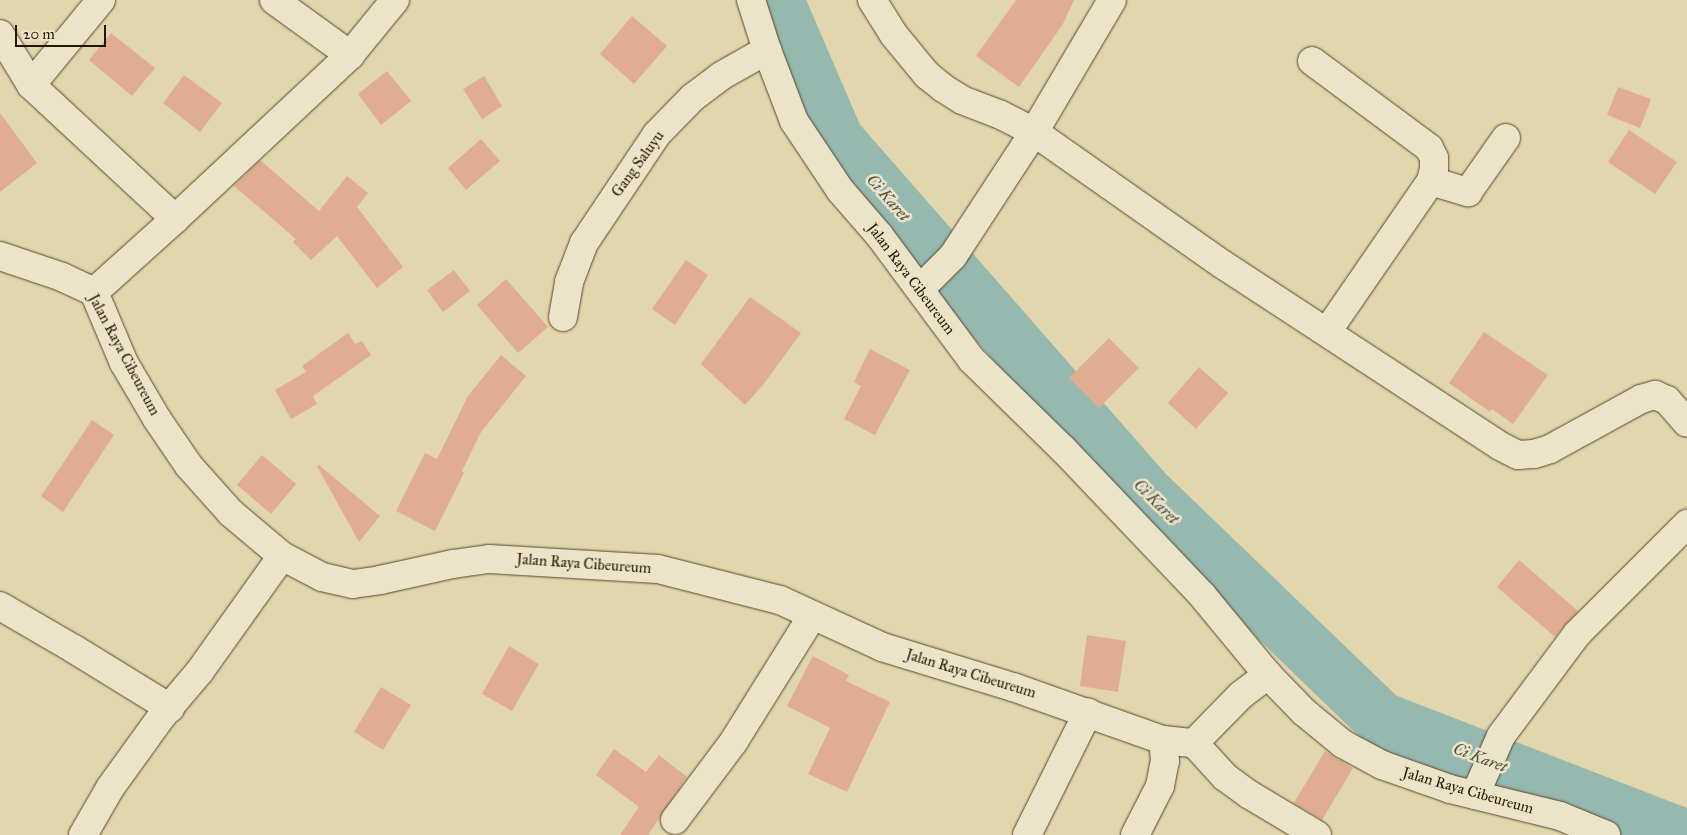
<!DOCTYPE html>
<style>
body{margin:0}
#map{position:relative;width:1687px;height:835px;overflow:hidden;background:#e2d6ac;font-family:"IM FELL Great Primer",serif}
div>[style]{position:absolute}
[style*='--x']{left:calc(var(--x)*1px);top:calc(var(--y)*1px);width:calc(var(--w)*1px);rotate:calc(var(--a)*1deg)}
.river>*{height:55px;margin:-27.5px;padding:0 27.5px;transform-origin:27.5px;border-radius:27.5px;background:#95b8af}
.building>*{inset:0;background:#e0ad90}
.roads{filter:drop-shadow(0 0 1px #54462e) drop-shadow(0 0 1px #54462e)}
.minor>*{height:28px;margin:-14px;padding:0 14px;transform-origin:14px;border-radius:14px;background:#ece4c9}
span{translate:-50% -50%;white-space:nowrap;text-align:center;line-height:1.15;-webkit-text-stroke:5px #ece4c9;paint-order:stroke}
.street-label{font-size:15px;color:#241604}
.water-label{font-size:16px;color:#4c4f40;font-style:italic}
.scale{position:absolute;left:15px;top:25px;width:91px;height:22px;box-sizing:border-box;border:2px solid #241604;border-top:0;padding-left:6px;font-size:15px;line-height:18px;white-space:nowrap;color:#241604;-webkit-text-stroke:4px #ece4c9;paint-order:stroke}
</style>
<div id="map">
<div class="river">
<div style="--x:776;--y:0;--w:151;--a:66.7"></div>
<div style="--x:836;--y:139;--w:466;--a:48.8"></div>
<div style="--x:1143;--y:490;--w:330;--a:43.9"></div>
<div style="--x:1381;--y:719;--w:322;--a:21.1"></div>
</div>
<div class="building">
<div style="clip-path:polygon(1016px 0,1074px 0,1063px 24px,1019px 87px,976px 56px)"></div>
<div style="clip-path:polygon(632px 16px,667px 46px,634px 84px,600px 54px)"></div>
<div style="clip-path:polygon(111px 33px,155px 68px,132px 96px,89px 60px)"></div>
<div style="clip-path:polygon(387px 71px,411px 101px,381px 125px,358px 94px)"></div>
<div style="clip-path:polygon(184px 75px,222px 103px,200px 132px,163px 103px)"></div>
<div style="clip-path:polygon(484px 76px,502px 106px,482px 119px,463px 89px)"></div>
<div style="clip-path:polygon(1618px 87px,1651px 99px,1640px 128px,1607px 115px)"></div>
<div style="clip-path:polygon(0 113px,37px 163px,0 192px)"></div>
<div style="clip-path:polygon(1629px 130px,1677px 162px,1655px 194px,1608px 162px)"></div>
<div style="clip-path:polygon(481px 139px,500px 161px,466px 190px,448px 168px)"></div>
<div style="clip-path:polygon(260px 160px,319px 211px,347px 176px,368px 193px,357px 207px,403px 267px,377px 288px,337px 236px,311px 260px,293px 242px,296px 239px,234px 186px)"></div>
<div style="clip-path:polygon(686px 260px,708px 275px,675px 325px,652px 309px)"></div>
<div style="clip-path:polygon(454px 270px,470px 291px,443px 312px,427px 290px)"></div>
<div style="clip-path:polygon(506px 279px,548px 327px,518px 353px,477px 305px)"></div>
<div style="clip-path:polygon(750px 297px,801px 333px,763px 385px,745px 405px,701px 364px)"></div>
<div style="clip-path:polygon(1484px 332px,1548px 375px,1513px 424px,1492px 409px,1490px 412px,1449px 383px)"></div>
<div style="clip-path:polygon(348px 333px,355px 344px,362px 341px,371px 355px,313px 396px,317px 404px,291px 419px,275px 390px,306px 372px,302px 366px)"></div>
<div style="clip-path:polygon(1109px 338px,1139px 368px,1099px 408px,1069px 378px)"></div>
<div style="clip-path:polygon(870px 349px,910px 370px,875px 435px,844px 419px,861px 386px,854px 382px)"></div>
<div style="clip-path:polygon(501px 355px,526px 376px,481px 432px,462px 471px,464px 473px,435px 531px,396px 511px,425px 453px,437px 459px,468px 396px)"></div>
<div style="clip-path:polygon(1199px 367px,1228px 393px,1196px 429px,1168px 403px)"></div>
<div style="clip-path:polygon(92px 420px,114px 435px,63px 512px,41px 496px)"></div>
<div style="clip-path:polygon(262px 455px,296px 484px,271px 514px,237px 485px)"></div>
<div style="clip-path:polygon(319px 465px,380px 516px,359px 542px,317px 466px)"></div>
<div style="clip-path:polygon(1519px 560px,1578px 611px,1555px 637px,1497px 587px)"></div>
<div style="clip-path:polygon(1087px 635px,1126px 641px,1118px 692px,1080px 686px)"></div>
<div style="clip-path:polygon(509px 646px,539px 664px,512px 711px,482px 694px)"></div>
<div style="clip-path:polygon(813px 656px,849px 675px,846px 681px,890px 702px,847px 792px,808px 774px,830px 728px,787px 706px)"></div>
<div style="clip-path:polygon(381px 687px,411px 705px,383px 750px,354px 732px)"></div>
<div style="clip-path:polygon(614px 749px,646px 772px,659px 755px,687px 777px,648px 835px,620px 835px,639px 807px,596px 775px)"></div>
<div style="clip-path:polygon(1325px 751px,1353px 768px,1322px 820px,1294px 803px)"></div>
</div>
<div class="roads">
<div class="minor">
<div style="--x:274;--y:0;--w:94;--a:35.9"></div>
<div style="--x:751;--y:0;--w:52;--a:72.3"></div>
<div style="--x:767;--y:50;--w:76;--a:69.2"></div>
<div style="--x:794;--y:121;--w:83;--a:56.3"></div>
<div style="--x:840;--y:190;--w:60;--a:49.1"></div>
<div style="--x:879;--y:235;--w:156;--a:53.4"></div>
<div style="--x:972;--y:360;--w:127;--a:44.4"></div>
<div style="--x:1063;--y:449;--w:202;--a:46.4"></div>
<div style="--x:1202;--y:595;--w:104;--a:50.5"></div>
<div style="--x:1268;--y:675;--w:52;--a:45.8"></div>
<div style="--x:1304;--y:712;--w:50;--a:39.4"></div>
<div style="--x:1343;--y:744;--w:44;--a:28.3"></div>
<div style="--x:1382;--y:765;--w:72;--a:19.4"></div>
<div style="--x:1450;--y:789;--w:113;--a:13.8"></div>
<div style="--x:1560;--y:816;--w:50;--a:22.4"></div>
<div style="--x:872;--y:0;--w:41;--a:57.8"></div>
<div style="--x:894;--y:35;--w:52;--a:50.5"></div>
<div style="--x:927;--y:75;--w:21;--a:39"></div>
<div style="--x:943;--y:88;--w:22;--a:32"></div>
<div style="--x:962;--y:100;--w:40;--a:21"></div>
<div style="--x:999;--y:114;--w:39;--a:27"></div>
<div style="--x:1034;--y:132;--w:230;--a:35.1"></div>
<div style="--x:1222;--y:264;--w:332;--a:33.2"></div>
<div style="--x:1500;--y:446;--w:20;--a:27"></div>
<div style="--x:1518;--y:455;--w:16;--a:-4"></div>
<div style="--x:1534;--y:454;--w:17;--a:-17"></div>
<div style="--x:1550;--y:449;--w:104;--a:-28.8"></div>
<div style="--x:1641;--y:399;--w:15;--a:-16"></div>
<div style="--x:1655;--y:395;--w:13;--a:23"></div>
<div style="--x:1667;--y:400;--w:30;--a:49"></div>
<div style="--x:0;--y:34;--w:60;--a:58.7"></div>
<div style="--x:31;--y:85;--w:197;--a:42.9"></div>
<div style="--x:1312;--y:61;--w:146;--a:36.6"></div>
<div style="--x:1429;--y:148;--w:11;--a:63"></div>
<div style="--x:1434;--y:158;--w:11;--a:90"></div>
<div style="--x:1434;--y:169;--w:12;--a:104"></div>
<div style="--x:1431;--y:181;--w:183;--a:124.6"></div>
<div style="--x:31;--y:85;--w:110;--a:-50.5"></div>
<div style="--x:1431;--y:181;--w:39;--a:17"></div>
<div style="--x:1468;--y:192;--w:66;--a:-54.9"></div>
<div style="--x:0;--y:256;--w:65;--a:18.7"></div>
<div style="--x:62;--y:277;--w:35;--a:25"></div>
<div style="--x:94;--y:292;--w:77;--a:67.1"></div>
<div style="--x:124;--y:363;--w:65;--a:59.5"></div>
<div style="--x:157;--y:419;--w:57;--a:55.8"></div>
<div style="--x:189;--y:466;--w:63;--a:48.2"></div>
<div style="--x:231;--y:513;--w:67;--a:40.1"></div>
<div style="--x:282;--y:556;--w:45;--a:27.7"></div>
<div style="--x:322;--y:577;--w:32;--a:13"></div>
<div style="--x:353;--y:584;--w:27;--a:-8"></div>
<div style="--x:380;--y:580;--w:75;--a:-12.4"></div>
<div style="--x:453;--y:564;--w:36;--a:-8"></div>
<div style="--x:489;--y:559;--w:169;--a:3.4"></div>
<div style="--x:658;--y:569;--w:126;--a:14.3"></div>
<div style="--x:780;--y:600;--w:112;--a:24.7"></div>
<div style="--x:882;--y:647;--w:137;--a:17"></div>
<div style="--x:1013;--y:687;--w:159;--a:19.5"></div>
<div style="--x:1163;--y:740;--w:31;--a:6"></div>
<div style="--x:1194;--y:743;--w:67;--a:-45.6"></div>
<div style="--x:1241;--y:695;--w:34;--a:-37"></div>
<div style="--x:920;--y:289;--w:47;--a:-45"></div>
<div style="--x:953;--y:256;--w:148;--a:-56.8"></div>
<div style="--x:1034;--y:132;--w:153;--a:-59.4"></div>
<div style="--x:94;--y:292;--w:109;--a:-42"></div>
<div style="--x:175;--y:219;--w:240;--a:-43.1"></div>
<div style="--x:350;--y:55;--w:71;--a:-50.7"></div>
<div style="--x:563;--y:317;--w:36;--a:-80"></div>
<div style="--x:569;--y:282;--w:42;--a:-69"></div>
<div style="--x:584;--y:243;--w:131;--a:-56.2"></div>
<div style="--x:657;--y:134;--w:50;--a:-45.8"></div>
<div style="--x:692;--y:98;--w:36;--a:-37"></div>
<div style="--x:721;--y:76;--w:53;--a:-29.5"></div>
<div style="--x:0;--y:606;--w:86;--a:30.2"></div>
<div style="--x:74;--y:649;--w:113;--a:31.6"></div>
<div style="--x:1194;--y:743;--w:46;--a:47.6"></div>
<div style="--x:1225;--y:777;--w:31;--a:36"></div>
<div style="--x:1250;--y:795;--w:78;--a:30.8"></div>
<div style="--x:1475;--y:795;--w:64;--a:-66.2"></div>
<div style="--x:1501;--y:736;--w:127;--a:-53.3"></div>
<div style="--x:1577;--y:634;--w:156;--a:-45"></div>
<div style="--x:675;--y:820;--w:99;--a:-53.2"></div>
<div style="--x:734;--y:741;--w:147;--a:-58"></div>
<div style="--x:83;--y:835;--w:54;--a:-60.1"></div>
<div style="--x:110;--y:788;--w:89;--a:-54.2"></div>
<div style="--x:162;--y:716;--w:59;--a:-49.8"></div>
<div style="--x:200;--y:671;--w:141;--a:-54.5"></div>
<div style="--x:1027;--y:835;--w:137;--a:-63.6"></div>
<div style="--x:1135;--y:835;--w:55;--a:-63"></div>
<div style="--x:1160;--y:786;--w:25;--a:-79"></div>
<div style="--x:1165;--y:761;--w:21;--a:-95"></div>
</div>
</div>
<div class="street-label">
<span style="left:638px;top:164px;rotate:-54deg">Gang Saluyu</span>
<span style="left:911px;top:279px;rotate:53deg">Jalan Raya Cibeureum</span>
<span style="left:124px;top:355px;rotate:62deg">Jalan Raya Cibeureum</span>
<span style="left:584px;top:564px;rotate:4deg">Jalan Raya Cibeureum</span>
<span style="left:971px;top:674px;rotate:17deg">Jalan Raya Cibeureum</span>
<span style="left:1468px;top:791px;rotate:16deg">Jalan Raya Cibeureum</span>
</div>
<div class="water-label">
<span style="left:888px;top:198px;rotate:49deg">Ci Karet</span>
<span style="left:1156px;top:502px;rotate:45deg">Ci Karet</span>
<span style="left:1480px;top:758px;rotate:21deg">Ci Karet</span>
</div>
<div class="scale">20 m</div>
</div>
